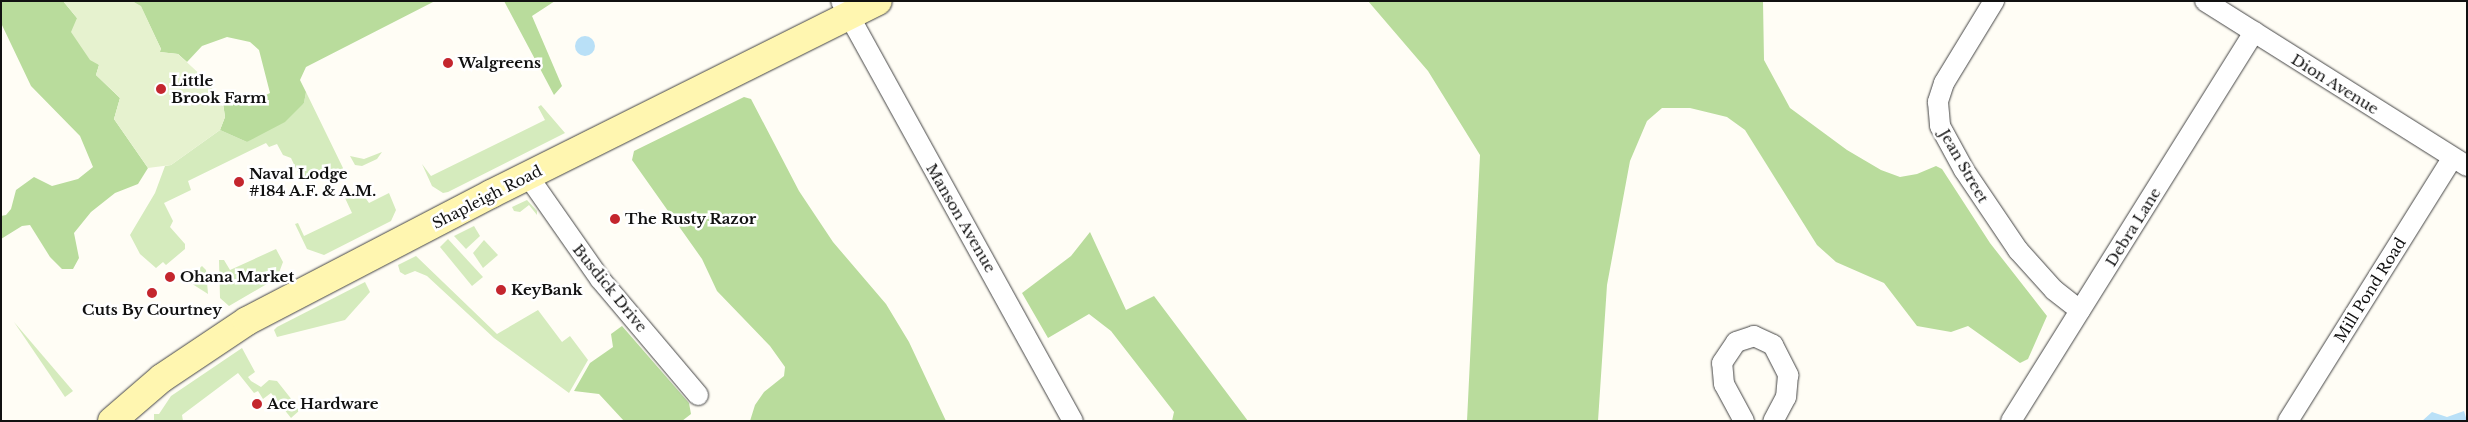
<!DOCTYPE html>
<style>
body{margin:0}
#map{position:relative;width:2468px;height:422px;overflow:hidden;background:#fffdf5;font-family:"Libre Baskerville",serif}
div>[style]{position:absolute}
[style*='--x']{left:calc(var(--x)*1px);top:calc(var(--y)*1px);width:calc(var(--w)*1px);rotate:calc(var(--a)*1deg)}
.green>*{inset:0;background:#d5ebbd}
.forest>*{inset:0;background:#b9dc9c}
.pitch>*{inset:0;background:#e6f2cf}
.water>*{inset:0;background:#b9e0f7}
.round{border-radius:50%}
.roads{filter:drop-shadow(0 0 1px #444) drop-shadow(0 0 1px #444)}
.street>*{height:20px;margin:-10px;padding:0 10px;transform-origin:10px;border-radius:10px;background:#fff}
.secondary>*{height:28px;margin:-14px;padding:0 14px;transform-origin:14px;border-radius:14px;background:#fff6b0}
.dots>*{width:14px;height:14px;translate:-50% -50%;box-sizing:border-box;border:2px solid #fff;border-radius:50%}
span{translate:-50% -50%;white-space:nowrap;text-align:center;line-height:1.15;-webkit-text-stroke:5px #fff;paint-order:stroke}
.poi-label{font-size:15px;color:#111;font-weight:700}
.left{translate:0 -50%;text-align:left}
.street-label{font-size:15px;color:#111}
.frame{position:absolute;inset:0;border:2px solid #111;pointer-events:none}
</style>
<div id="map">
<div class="green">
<div style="clip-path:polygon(306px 92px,343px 168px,341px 176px,330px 178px,325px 168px,301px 179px,291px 158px,283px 155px,277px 144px,269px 147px,266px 143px,188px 181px,191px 190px,164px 203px,173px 221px,170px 227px,185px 244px,185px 249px,166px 265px,163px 262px,156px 268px,140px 254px,130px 235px,155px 193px,165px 166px,171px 165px,220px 130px,247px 142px,304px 103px)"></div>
<div style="clip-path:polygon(541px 105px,565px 133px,448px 192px,443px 193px,432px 186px,422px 164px,431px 176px,545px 120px,538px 107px)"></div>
<div style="clip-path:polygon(382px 152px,377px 159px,362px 166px,355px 165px,350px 156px,364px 159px)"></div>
<div style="clip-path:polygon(360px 190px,369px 203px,389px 193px,396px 210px,391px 221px,324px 255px,307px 249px,295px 224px,298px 223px,304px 236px,352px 213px,345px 198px)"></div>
<div style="clip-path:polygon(527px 200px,537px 211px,537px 215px,529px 205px,520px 212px,514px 211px,512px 207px)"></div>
<div style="clip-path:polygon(474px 226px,480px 236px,466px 249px,454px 236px)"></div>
<div style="clip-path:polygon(448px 239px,483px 277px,472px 286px,440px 247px)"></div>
<div style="clip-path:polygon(484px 240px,498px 255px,483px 268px,473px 253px)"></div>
<div style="clip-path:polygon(276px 249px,283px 262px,277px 278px,229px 306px,220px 298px,219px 260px,224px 260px,230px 270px)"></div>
<div style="clip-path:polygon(416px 256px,497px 334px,538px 310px,562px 342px,570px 336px,588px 360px,569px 393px,494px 338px,427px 276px,415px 271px,405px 275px,400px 272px,398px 265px)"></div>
<div style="clip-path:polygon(202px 266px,206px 270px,208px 294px,186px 280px)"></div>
<div style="clip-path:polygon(365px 282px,370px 292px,345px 320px,277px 337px,274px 330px,277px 327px)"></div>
<div style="clip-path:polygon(14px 322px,73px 391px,65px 397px)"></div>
<div style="clip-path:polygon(242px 348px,255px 372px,248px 377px,251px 381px,261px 387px,269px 380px,277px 381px,300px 410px,291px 418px,271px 393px,263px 399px,258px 391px,254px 393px,238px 373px,182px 415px,183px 421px,154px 421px,154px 414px,159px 414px,171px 396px)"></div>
</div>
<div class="forest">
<div style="clip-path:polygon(1px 1px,63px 1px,77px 18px,99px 65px,96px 75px,120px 98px,114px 119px,148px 168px,138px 184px,115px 193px,91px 212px,74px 233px,79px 258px,73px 269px,62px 269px,50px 257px,30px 225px,22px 226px,1px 239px,1px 216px,6px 215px,11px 209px,16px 190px,34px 177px,52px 186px,78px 179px,93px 167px,80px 136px,31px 86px,1px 23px)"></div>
<div style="clip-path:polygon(132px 1px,435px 1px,306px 67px,300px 80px,306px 92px,304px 103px,285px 122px,247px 142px,220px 130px,225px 117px,223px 103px,245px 105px,270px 93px,259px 50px,250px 42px,227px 37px,202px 46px,187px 62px,178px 54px,159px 52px,161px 49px,141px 7px)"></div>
<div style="clip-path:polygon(504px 1px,555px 1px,532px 16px,562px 86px,554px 95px)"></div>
<div style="clip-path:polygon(1368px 1px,1763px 1px,1764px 60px,1790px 108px,1847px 150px,1881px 170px,1900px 177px,1917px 174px,1936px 166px,1942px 169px,1990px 243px,2047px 316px,2028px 359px,2020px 363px,1968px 326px,1951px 332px,1917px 326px,1884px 283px,1836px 262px,1817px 245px,1745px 130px,1727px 117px,1690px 108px,1662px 108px,1647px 121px,1630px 161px,1607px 285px,1598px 421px,1467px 421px,1480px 155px,1428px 71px)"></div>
<div style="clip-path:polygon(744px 97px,751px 99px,799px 191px,833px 242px,886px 304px,909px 342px,946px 421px,750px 421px,755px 405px,764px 392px,784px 376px,785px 367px,770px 346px,717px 291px,702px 259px,632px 160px,634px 151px)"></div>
<div style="clip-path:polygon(1090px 232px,1126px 310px,1154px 296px,1248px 421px,1172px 421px,1174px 412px,1111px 331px,1089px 314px,1048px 338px,1022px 293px,1071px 256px)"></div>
<div style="clip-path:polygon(622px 326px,689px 403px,691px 414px,682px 421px,624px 421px,599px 394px,574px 391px,590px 363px,613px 347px,611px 334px)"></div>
</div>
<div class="pitch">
<div style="clip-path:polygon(63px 1px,132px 1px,141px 6px,161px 49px,160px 52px,178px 54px,205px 79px,223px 103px,225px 117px,220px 130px,171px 165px,148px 168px,114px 119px,120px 98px,96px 75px,99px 65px,90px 60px,71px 32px,77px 18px)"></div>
</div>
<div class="water">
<div class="round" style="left:575px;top:36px;width:20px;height:20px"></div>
<div style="clip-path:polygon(2432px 412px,2447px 417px,2464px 411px,2467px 421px,2422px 421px)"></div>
</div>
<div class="roads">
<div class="street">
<div style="--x:841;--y:1;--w:480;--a:61.1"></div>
<div style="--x:1994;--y:1;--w:96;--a:121.4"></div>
<div style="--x:1944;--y:83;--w:20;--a:108"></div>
<div style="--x:1938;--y:102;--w:24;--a:85"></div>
<div style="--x:1940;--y:126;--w:50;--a:61.4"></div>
<div style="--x:1964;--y:170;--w:97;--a:56"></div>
<div style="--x:2018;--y:250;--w:54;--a:48"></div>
<div style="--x:2054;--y:290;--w:33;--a:38"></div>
<div style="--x:2205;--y:1;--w:310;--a:32.2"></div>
<div style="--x:528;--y:176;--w:126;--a:55"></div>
<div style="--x:600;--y:279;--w:152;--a:49.8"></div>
<div style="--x:1744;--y:421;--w:42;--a:-118.4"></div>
<div style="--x:1724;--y:384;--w:21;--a:-95"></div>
<div style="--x:1722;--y:363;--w:25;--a:-56"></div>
<div style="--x:1736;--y:342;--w:19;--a:-18"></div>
<div style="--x:1754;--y:336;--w:21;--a:25"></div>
<div style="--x:1773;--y:345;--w:34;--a:63"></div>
<div style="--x:1788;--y:375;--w:22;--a:95"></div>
<div style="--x:1786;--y:397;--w:27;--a:118"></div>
<div style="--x:2011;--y:421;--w:459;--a:-58"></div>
<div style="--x:2288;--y:421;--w:309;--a:-58"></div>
</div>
<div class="secondary">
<div style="--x:112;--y:421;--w:66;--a:-40.7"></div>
<div style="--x:162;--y:378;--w:102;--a:-33.8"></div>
<div style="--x:247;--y:321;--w:275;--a:-27.5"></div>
<div style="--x:491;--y:194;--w:432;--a:-26.5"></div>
</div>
</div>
<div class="dots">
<div style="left:448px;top:63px;background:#c4262e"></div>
<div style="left:161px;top:89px;background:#c4262e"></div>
<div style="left:239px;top:182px;background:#c4262e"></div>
<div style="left:615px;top:219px;background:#c4262e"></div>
<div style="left:170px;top:277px;background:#c4262e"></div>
<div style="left:501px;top:290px;background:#c4262e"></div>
<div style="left:152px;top:293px;background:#c4262e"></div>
<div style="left:257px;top:404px;background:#c4262e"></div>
</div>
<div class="poi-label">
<span class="left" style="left:458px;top:63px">Walgreens</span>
<span class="left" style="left:171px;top:89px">Little<br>Brook Farm</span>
<span class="left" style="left:249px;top:182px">Naval Lodge<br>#184 A.F. &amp; A.M.</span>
<span class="left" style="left:625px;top:219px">The Rusty Razor</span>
<span class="left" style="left:180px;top:277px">Ohana Market</span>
<span class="left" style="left:511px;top:290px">KeyBank</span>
<span style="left:152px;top:310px">Cuts By Courtney</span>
<span class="left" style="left:267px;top:404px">Ace Hardware</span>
</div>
<div class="street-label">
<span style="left:2335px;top:84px;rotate:32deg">Dion Avenue</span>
<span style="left:1964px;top:166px;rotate:60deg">Jean Street</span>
<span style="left:487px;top:197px;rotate:-27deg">Shapleigh Road</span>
<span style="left:961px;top:218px;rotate:60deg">Manson Avenue</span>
<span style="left:2133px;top:227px;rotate:-58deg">Debra Lane</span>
<span style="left:610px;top:288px;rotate:51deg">Busdick Drive</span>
<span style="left:2370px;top:290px;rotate:-58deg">Mill Pond Road</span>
</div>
<div class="frame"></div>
</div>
